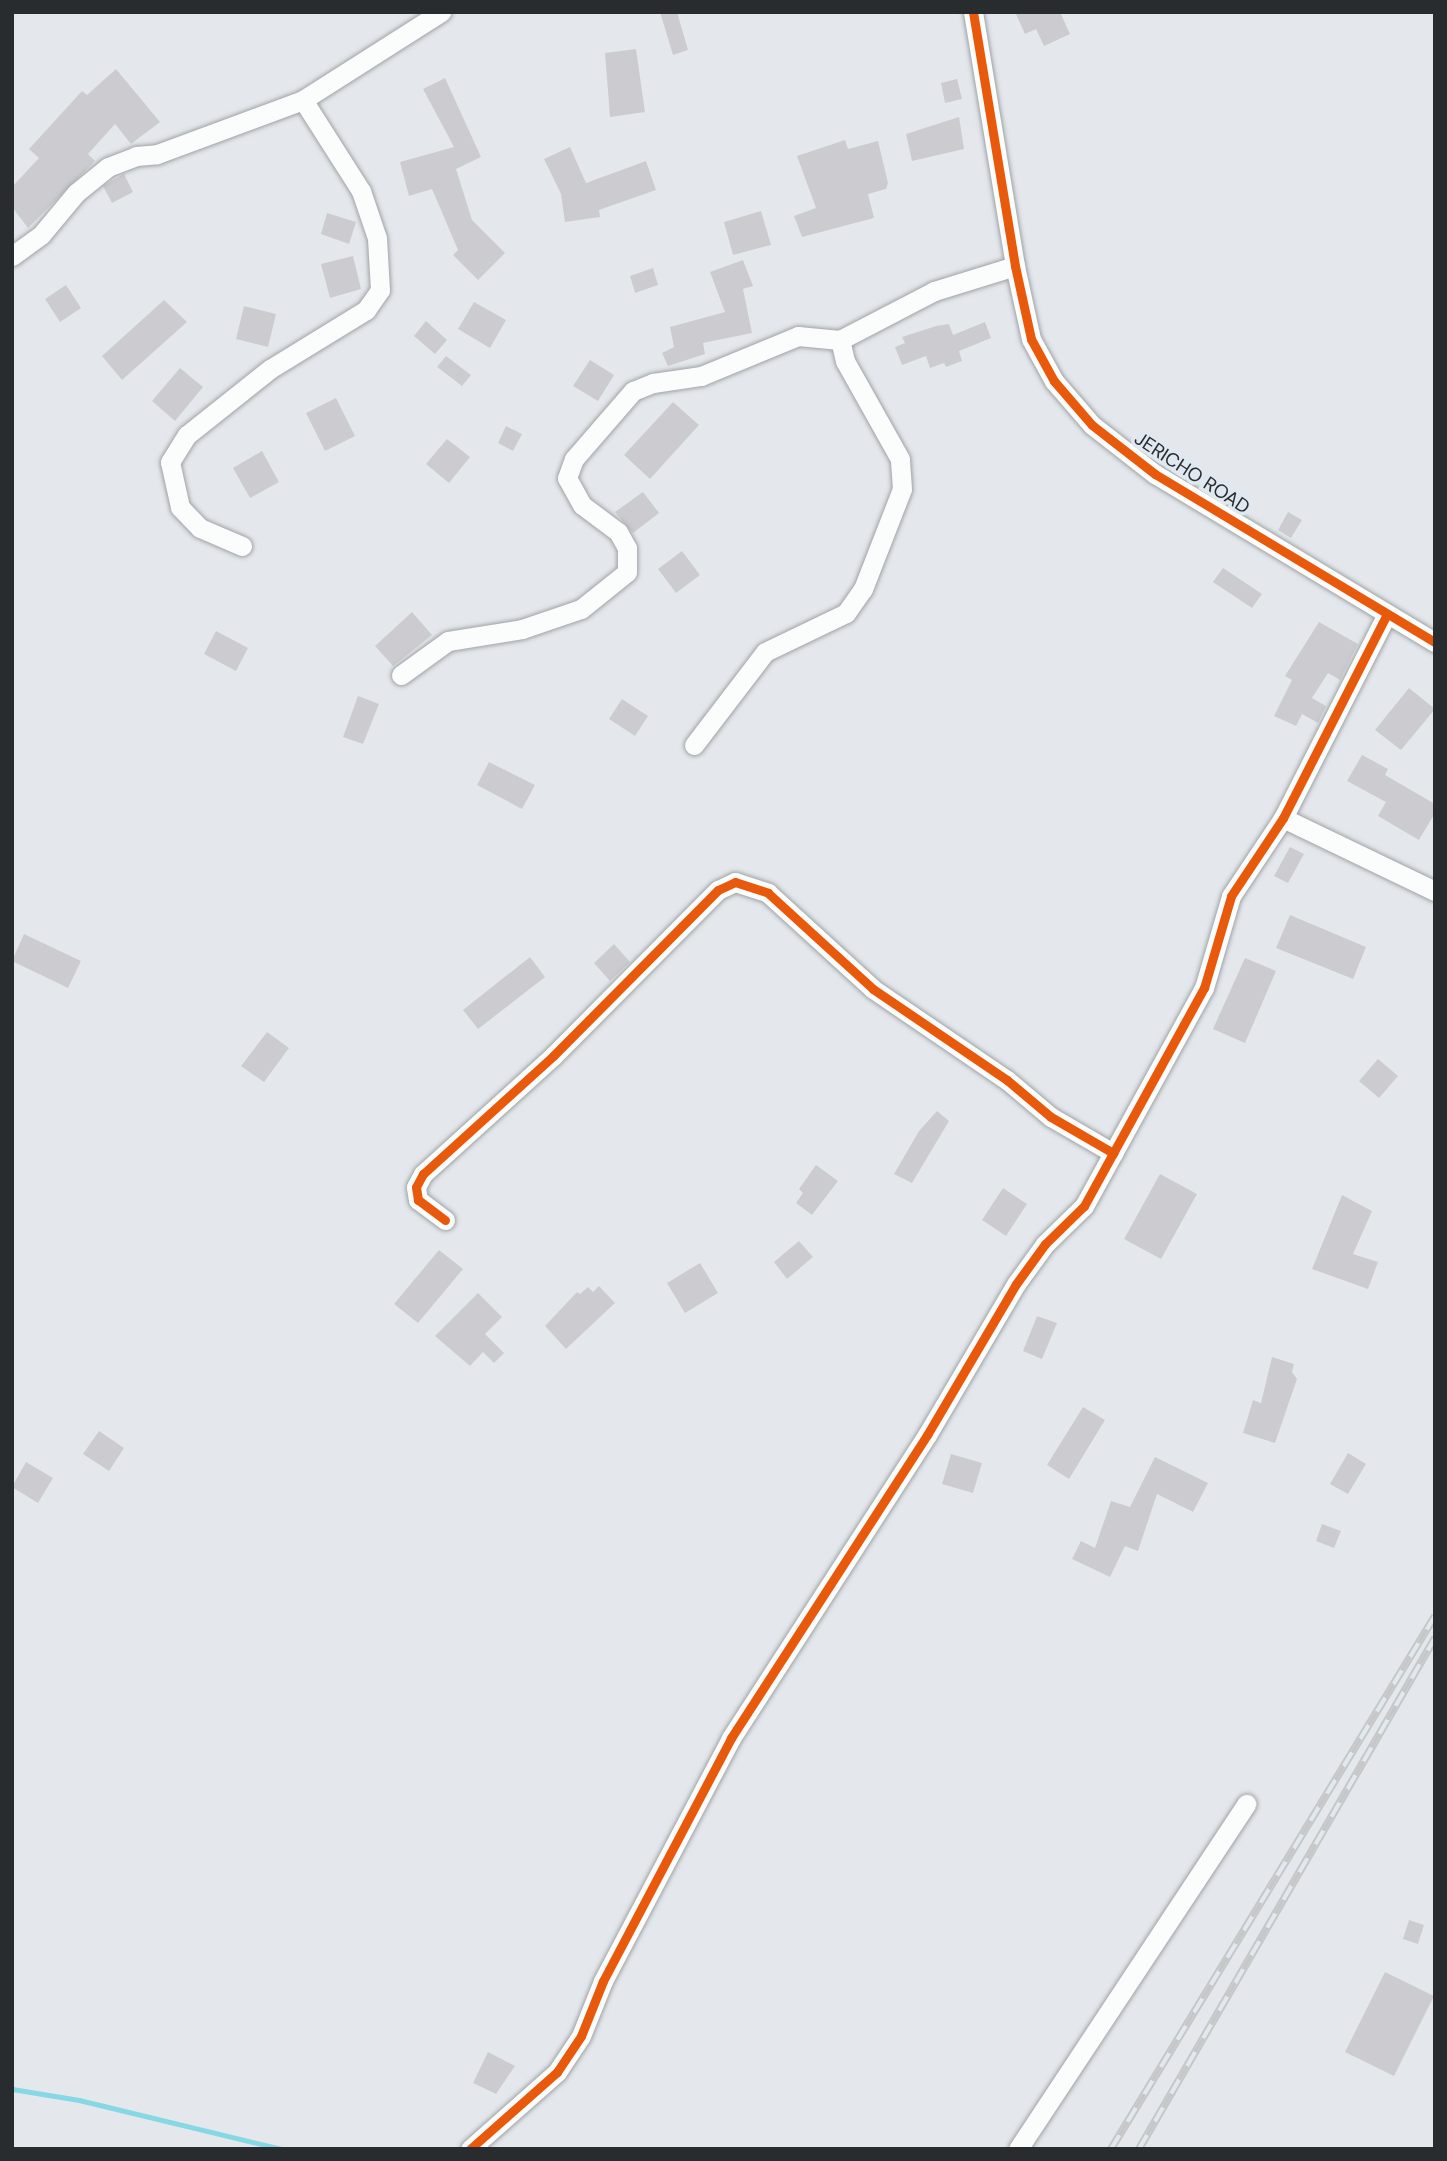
<!DOCTYPE html>
<style>
body{margin:0}
#map{position:relative;width:1447px;height:2161px;overflow:hidden;background:#e4e8ec;font-family:"DM Sans",sans-serif}
div>[style]{position:absolute}
[style*='--x']{left:calc(var(--x)*1px);top:calc(var(--y)*1px);width:calc(var(--w)*1px);rotate:calc(var(--a)*1deg)}
.stream>*{height:5px;margin:-2.5px;padding:0 2.5px;transform-origin:2.5px;border-radius:2.5px;background:#85d8e4}
.building>*{inset:0;background:#ccccd0}
.roads{filter:drop-shadow(0 0 2px #a0a3a6) drop-shadow(0 0 2px #a0a3a6)}
.minor>*{height:19px;margin:-9.5px;padding:0 9.5px;transform-origin:9.5px;border-radius:9.5px;background:#fbfcfc}
.rail>*{height:8px;margin-top:-4px;transform-origin:0;background:repeating-linear-gradient(90deg,#e0e8f0 0 16px,#c5c7c8 0 32px);box-sizing:border-box;border-block:2px solid #c5c7c8}
.cycleway>*{height:9px;margin:-4.5px;padding:0 4.5px;transform-origin:4.5px;border-radius:4.5px;background:#e8590c}
span{translate:-50% -50%;white-space:nowrap;text-align:center;line-height:1.15;-webkit-text-stroke:7px #e0e8f0;paint-order:stroke}
.street-label{font-size:19px;color:#292c2f}
.frame{position:absolute;inset:0;border:14px solid #292c2f;pointer-events:none}
</style>
<div id="map">
<div class="stream">
<div style="--x:12;--y:2089;--w:68;--a:9.3"></div>
<div style="--x:79;--y:2100;--w:208;--a:13.6"></div>
</div>
<div class="building">
<div style="clip-path:polygon(660px 12px,677px 12px,688px 50px,673px 55px)"></div>
<div style="clip-path:polygon(1015px 12px,1060px 12px,1070px 34px,1044px 46px,1036px 29px,1025px 34px)"></div>
<div style="clip-path:polygon(636px 49px,645px 112px,610px 117px,605px 53px)"></div>
<div style="clip-path:polygon(116px 69px,160px 122px,131px 144px,115px 124px,88px 154px,95px 161px,28px 228px,12px 207px,12px 187px,39px 158px,29px 149px,82px 91px,87px 95px)"></div>
<div style="clip-path:polygon(445px 78px,481px 157px,456px 169px,472px 220px,505px 253px,478px 280px,453px 255px,458px 250px,432px 189px,409px 196px,400px 162px,454px 147px,423px 89px)"></div>
<div style="clip-path:polygon(957px 79px,962px 99px,945px 103px,941px 83px)"></div>
<div style="clip-path:polygon(959px 117px,964px 149px,912px 161px,906px 134px)"></div>
<div style="clip-path:polygon(845px 140px,848px 149px,878px 141px,888px 183px,886px 189px,868px 194px,874px 218px,802px 237px,794px 216px,816px 208px,797px 156px)"></div>
<div style="clip-path:polygon(570px 147px,586px 183px,646px 161px,656px 190px,599px 210px,600px 217px,565px 222px,561px 194px,544px 159px)"></div>
<div style="clip-path:polygon(124px 174px,133px 192px,112px 203px,103px 186px)"></div>
<div style="clip-path:polygon(761px 211px,771px 245px,733px 255px,724px 222px)"></div>
<div style="clip-path:polygon(327px 213px,356px 222px,349px 244px,321px 234px)"></div>
<div style="clip-path:polygon(353px 256px,361px 289px,330px 298px,321px 264px)"></div>
<div style="clip-path:polygon(743px 260px,753px 286px,743px 289px,752px 333px,703px 343px,705px 354px,668px 366px,662px 353px,674px 347px,670px 327px,725px 312px,710px 272px)"></div>
<div style="clip-path:polygon(653px 268px,658px 285px,635px 293px,630px 276px)"></div>
<div style="clip-path:polygon(66px 285px,81px 308px,60px 322px,45px 299px)"></div>
<div style="clip-path:polygon(164px 300px,187px 322px,122px 380px,102px 356px)"></div>
<div style="clip-path:polygon(474px 302px,506px 320px,490px 348px,458px 329px)"></div>
<div style="clip-path:polygon(244px 306px,276px 314px,268px 347px,236px 339px)"></div>
<div style="clip-path:polygon(426px 321px,447px 340px,435px 354px,414px 336px)"></div>
<div style="clip-path:polygon(985px 322px,991px 338px,959px 351px,962px 361px,946px 367px,944px 363px,930px 368px,926px 356px,902px 365px,895px 347px,905px 343px,902px 337px,936px 326px,949px 324px,953px 335px)"></div>
<div style="clip-path:polygon(446px 356px,471px 375px,462px 386px,437px 367px)"></div>
<div style="clip-path:polygon(590px 360px,614px 375px,598px 401px,573px 386px)"></div>
<div style="clip-path:polygon(180px 368px,203px 387px,175px 421px,152px 401px)"></div>
<div style="clip-path:polygon(336px 398px,355px 436px,325px 451px,306px 413px)"></div>
<div style="clip-path:polygon(673px 402px,699px 425px,650px 479px,624px 455px)"></div>
<div style="clip-path:polygon(506px 426px,522px 434px,513px 451px,498px 443px)"></div>
<div style="clip-path:polygon(447px 439px,470px 457px,449px 483px,426px 464px)"></div>
<div style="clip-path:polygon(262px 451px,279px 482px,250px 498px,233px 468px)"></div>
<div style="clip-path:polygon(643px 492px,659px 513px,633px 533px,615px 512px)"></div>
<div style="clip-path:polygon(1288px 512px,1302px 520px,1291px 538px,1278px 530px)"></div>
<div style="clip-path:polygon(682px 551px,700px 575px,676px 593px,658px 569px)"></div>
<div style="clip-path:polygon(1223px 568px,1262px 594px,1252px 608px,1213px 582px)"></div>
<div style="clip-path:polygon(412px 612px,432px 635px,393px 666px,375px 646px)"></div>
<div style="clip-path:polygon(1319px 622px,1358px 644px,1340px 680px,1328px 673px,1312px 698px,1326px 706px,1318px 723px,1302px 714px,1296px 726px,1274px 716px,1292px 680px,1285px 676px)"></div>
<div style="clip-path:polygon(216px 631px,248px 648px,236px 671px,204px 654px)"></div>
<div style="clip-path:polygon(1409px 688px,1435px 709px,1401px 750px,1375px 730px)"></div>
<div style="clip-path:polygon(358px 696px,379px 704px,363px 744px,343px 737px)"></div>
<div style="clip-path:polygon(622px 699px,648px 716px,635px 736px,609px 719px)"></div>
<div style="clip-path:polygon(1362px 755px,1388px 769px,1385px 775px,1435px 804px,1435px 813px,1419px 840px,1378px 816px,1386px 802px,1347px 781px)"></div>
<div style="clip-path:polygon(489px 762px,535px 785px,522px 809px,477px 785px)"></div>
<div style="clip-path:polygon(1290px 847px,1304px 854px,1288px 883px,1274px 876px)"></div>
<div style="clip-path:polygon(1290px 915px,1366px 947px,1353px 979px,1276px 948px)"></div>
<div style="clip-path:polygon(24px 934px,81px 961px,68px 988px,12px 961px)"></div>
<div style="clip-path:polygon(614px 944px,630px 962px,610px 981px,594px 963px)"></div>
<div style="clip-path:polygon(530px 957px,545px 977px,478px 1029px,463px 1010px)"></div>
<div style="clip-path:polygon(1245px 958px,1276px 971px,1245px 1043px,1213px 1029px)"></div>
<div style="clip-path:polygon(267px 1032px,289px 1048px,264px 1082px,241px 1066px)"></div>
<div style="clip-path:polygon(1378px 1059px,1398px 1076px,1379px 1098px,1359px 1081px)"></div>
<div style="clip-path:polygon(937px 1111px,949px 1121px,912px 1183px,894px 1174px,919px 1131px)"></div>
<div style="clip-path:polygon(816px 1165px,838px 1181px,812px 1215px,796px 1203px,803px 1193px,799px 1189px)"></div>
<div style="clip-path:polygon(1160px 1174px,1197px 1194px,1161px 1259px,1124px 1239px)"></div>
<div style="clip-path:polygon(1003px 1188px,1027px 1204px,1006px 1236px,982px 1220px)"></div>
<div style="clip-path:polygon(1342px 1195px,1372px 1211px,1353px 1254px,1378px 1262px,1368px 1289px,1312px 1269px)"></div>
<div style="clip-path:polygon(799px 1241px,813px 1257px,787px 1279px,774px 1262px)"></div>
<div style="clip-path:polygon(439px 1250px,463px 1269px,418px 1323px,394px 1304px)"></div>
<div style="clip-path:polygon(700px 1263px,718px 1293px,685px 1313px,667px 1283px)"></div>
<div style="clip-path:polygon(599px 1286px,615px 1303px,566px 1349px,545px 1326px,577px 1292px,580px 1294px,588px 1287px,593px 1292px)"></div>
<div style="clip-path:polygon(478px 1293px,502px 1317px,485px 1334px,504px 1353px,494px 1363px,483px 1352px,470px 1366px,435px 1336px)"></div>
<div style="clip-path:polygon(1037px 1316px,1057px 1323px,1042px 1359px,1023px 1351px)"></div>
<div style="clip-path:polygon(1272px 1357px,1294px 1364px,1292px 1372px,1297px 1379px,1275px 1443px,1243px 1433px,1253px 1400px,1261px 1403px)"></div>
<div style="clip-path:polygon(1083px 1407px,1105px 1420px,1069px 1479px,1047px 1465px)"></div>
<div style="clip-path:polygon(99px 1431px,124px 1448px,109px 1471px,83px 1454px)"></div>
<div style="clip-path:polygon(1348px 1453px,1366px 1464px,1348px 1494px,1330px 1484px)"></div>
<div style="clip-path:polygon(951px 1454px,982px 1463px,973px 1493px,942px 1484px)"></div>
<div style="clip-path:polygon(1155px 1457px,1208px 1483px,1193px 1512px,1157px 1494px,1138px 1551px,1125px 1546px,1110px 1577px,1072px 1559px,1081px 1541px,1095px 1548px,1111px 1501px,1130px 1507px)"></div>
<div style="clip-path:polygon(26px 1462px,53px 1478px,38px 1503px,12px 1487px)"></div>
<div style="clip-path:polygon(1322px 1524px,1341px 1531px,1334px 1548px,1316px 1541px)"></div>
<div style="clip-path:polygon(1409px 1920px,1424px 1925px,1418px 1944px,1403px 1939px)"></div>
<div style="clip-path:polygon(1385px 1972px,1434px 1996px,1394px 2076px,1345px 2052px)"></div>
<div style="clip-path:polygon(488px 2052px,515px 2066px,496px 2094px,473px 2083px)"></div>
</div>
<div class="roads">
<div class="minor">
<div style="--x:973;--y:12;--w:257;--a:80.6"></div>
<div style="--x:1015;--y:266;--w:75;--a:77.6"></div>
<div style="--x:1031;--y:339;--w:48;--a:61.3"></div>
<div style="--x:1054;--y:381;--w:58;--a:49.2"></div>
<div style="--x:1092;--y:425;--w:80;--a:37.9"></div>
<div style="--x:1155;--y:474;--w:327;--a:31"></div>
<div style="--x:12;--y:256;--w:36;--a:-36"></div>
<div style="--x:41;--y:235;--w:55;--a:-50.2"></div>
<div style="--x:76;--y:193;--w:41;--a:-39.1"></div>
<div style="--x:108;--y:167;--w:30;--a:-21"></div>
<div style="--x:136;--y:156;--w:21;--a:-5"></div>
<div style="--x:157;--y:154;--w:156;--a:-20.3"></div>
<div style="--x:303;--y:100;--w:164;--a:-32.5"></div>
<div style="--x:242;--y:546;--w:46;--a:-156.8"></div>
<div style="--x:200;--y:528;--w:29;--a:-134"></div>
<div style="--x:180;--y:507;--w:46;--a:-102.5"></div>
<div style="--x:170;--y:462;--w:32;--a:-58"></div>
<div style="--x:187;--y:435;--w:106;--a:-38.5"></div>
<div style="--x:270;--y:369;--w:113;--a:-31.6"></div>
<div style="--x:366;--y:310;--w:24;--a:-55"></div>
<div style="--x:380;--y:290;--w:52;--a:-93.3"></div>
<div style="--x:377;--y:238;--w:50;--a:-108.8"></div>
<div style="--x:361;--y:191;--w:108;--a:-122.5"></div>
<div style="--x:401;--y:675;--w:58;--a:-35.9"></div>
<div style="--x:448;--y:641;--w:75;--a:-9.2"></div>
<div style="--x:522;--y:629;--w:62;--a:-18.7"></div>
<div style="--x:581;--y:609;--w:59;--a:-38.8"></div>
<div style="--x:627;--y:572;--w:24;--a:-90"></div>
<div style="--x:627;--y:548;--w:18;--a:-119"></div>
<div style="--x:618;--y:532;--w:45;--a:-143.1"></div>
<div style="--x:582;--y:505;--w:31;--a:-119"></div>
<div style="--x:567;--y:478;--w:20;--a:-70"></div>
<div style="--x:574;--y:459;--w:90;--a:-49.1"></div>
<div style="--x:633;--y:391;--w:22;--a:-22"></div>
<div style="--x:653;--y:383;--w:49;--a:-8.3"></div>
<div style="--x:701;--y:376;--w:105;--a:-22.4"></div>
<div style="--x:798;--y:336;--w:42;--a:5.4"></div>
<div style="--x:694;--y:745;--w:117;--a:-52.6"></div>
<div style="--x:765;--y:652;--w:90;--a:-25.7"></div>
<div style="--x:846;--y:613;--w:29;--a:-55"></div>
<div style="--x:863;--y:589;--w:107;--a:-68.7"></div>
<div style="--x:902;--y:489;--w:30;--a:-94"></div>
<div style="--x:900;--y:459;--w:112;--a:-119.3"></div>
<div style="--x:845;--y:361;--w:22;--a:-103"></div>
<div style="--x:840;--y:340;--w:106;--a:-27.5"></div>
<div style="--x:934;--y:291;--w:85;--a:-17.2"></div>
<div style="--x:1283;--y:818;--w:169;--a:25.7"></div>
<div style="--x:445;--y:1220;--w:34;--a:-143"></div>
<div style="--x:418;--y:1200;--w:13;--a:-99"></div>
<div style="--x:416;--y:1187;--w:15;--a:-62"></div>
<div style="--x:423;--y:1174;--w:176;--a:-42.2"></div>
<div style="--x:553;--y:1056;--w:234;--a:-45.2"></div>
<div style="--x:718;--y:890;--w:19;--a:-25"></div>
<div style="--x:735;--y:882;--w:35;--a:18"></div>
<div style="--x:768;--y:893;--w:142;--a:42.4"></div>
<div style="--x:873;--y:989;--w:162;--a:34.2"></div>
<div style="--x:1007;--y:1080;--w:57;--a:40.1"></div>
<div style="--x:1051;--y:1117;--w:72;--a:30.1"></div>
<div style="--x:470;--y:2149;--w:116;--a:-41.5"></div>
<div style="--x:557;--y:2072;--w:43;--a:-56.3"></div>
<div style="--x:581;--y:2036;--w:59;--a:-68.2"></div>
<div style="--x:603;--y:1981;--w:275;--a:-62.2"></div>
<div style="--x:731;--y:1738;--w:361;--a:-57.1"></div>
<div style="--x:927;--y:1435;--w:175;--a:-59.5"></div>
<div style="--x:1016;--y:1284;--w:49;--a:-54.1"></div>
<div style="--x:1045;--y:1244;--w:54;--a:-44.3"></div>
<div style="--x:1084;--y:1206;--w:249;--a:-61.2"></div>
<div style="--x:1204;--y:988;--w:96;--a:-73.6"></div>
<div style="--x:1231;--y:896;--w:94;--a:-56.3"></div>
<div style="--x:1283;--y:818;--w:229;--a:-63"></div>
<div style="--x:1018;--y:2149;--w:414;--a:-56.5"></div>
</div>
</div>
<div class="rail">
<div style="--x:1111;--y:2149;--w:624;--a:-58.71"></div>
<div style="--x:1139;--y:2149;--w:591;--a:-59.92"></div>
</div>
<div class="cycleway">
<div style="--x:973;--y:12;--w:257;--a:80.6"></div>
<div style="--x:1015;--y:266;--w:75;--a:77.6"></div>
<div style="--x:1031;--y:339;--w:48;--a:61.3"></div>
<div style="--x:1054;--y:381;--w:58;--a:49.2"></div>
<div style="--x:1092;--y:425;--w:80;--a:37.9"></div>
<div style="--x:1155;--y:474;--w:327;--a:31"></div>
<div style="--x:445;--y:1220;--w:34;--a:-143"></div>
<div style="--x:418;--y:1200;--w:13;--a:-99"></div>
<div style="--x:416;--y:1187;--w:15;--a:-62"></div>
<div style="--x:423;--y:1174;--w:176;--a:-42.2"></div>
<div style="--x:553;--y:1056;--w:234;--a:-45.2"></div>
<div style="--x:718;--y:890;--w:19;--a:-25"></div>
<div style="--x:735;--y:882;--w:35;--a:18"></div>
<div style="--x:768;--y:893;--w:142;--a:42.4"></div>
<div style="--x:873;--y:989;--w:162;--a:34.2"></div>
<div style="--x:1007;--y:1080;--w:57;--a:40.1"></div>
<div style="--x:1051;--y:1117;--w:72;--a:30.1"></div>
<div style="--x:470;--y:2149;--w:116;--a:-41.5"></div>
<div style="--x:557;--y:2072;--w:43;--a:-56.3"></div>
<div style="--x:581;--y:2036;--w:59;--a:-68.2"></div>
<div style="--x:603;--y:1981;--w:275;--a:-62.2"></div>
<div style="--x:731;--y:1738;--w:361;--a:-57.1"></div>
<div style="--x:927;--y:1435;--w:175;--a:-59.5"></div>
<div style="--x:1016;--y:1284;--w:49;--a:-54.1"></div>
<div style="--x:1045;--y:1244;--w:54;--a:-44.3"></div>
<div style="--x:1084;--y:1206;--w:249;--a:-61.2"></div>
<div style="--x:1204;--y:988;--w:96;--a:-73.6"></div>
<div style="--x:1231;--y:896;--w:94;--a:-56.3"></div>
<div style="--x:1283;--y:818;--w:229;--a:-63"></div>
</div>
<div class="street-label">
<span style="left:1192px;top:473px;rotate:33deg">JERICHO ROAD</span>
</div>
<div class="frame"></div>
</div>
